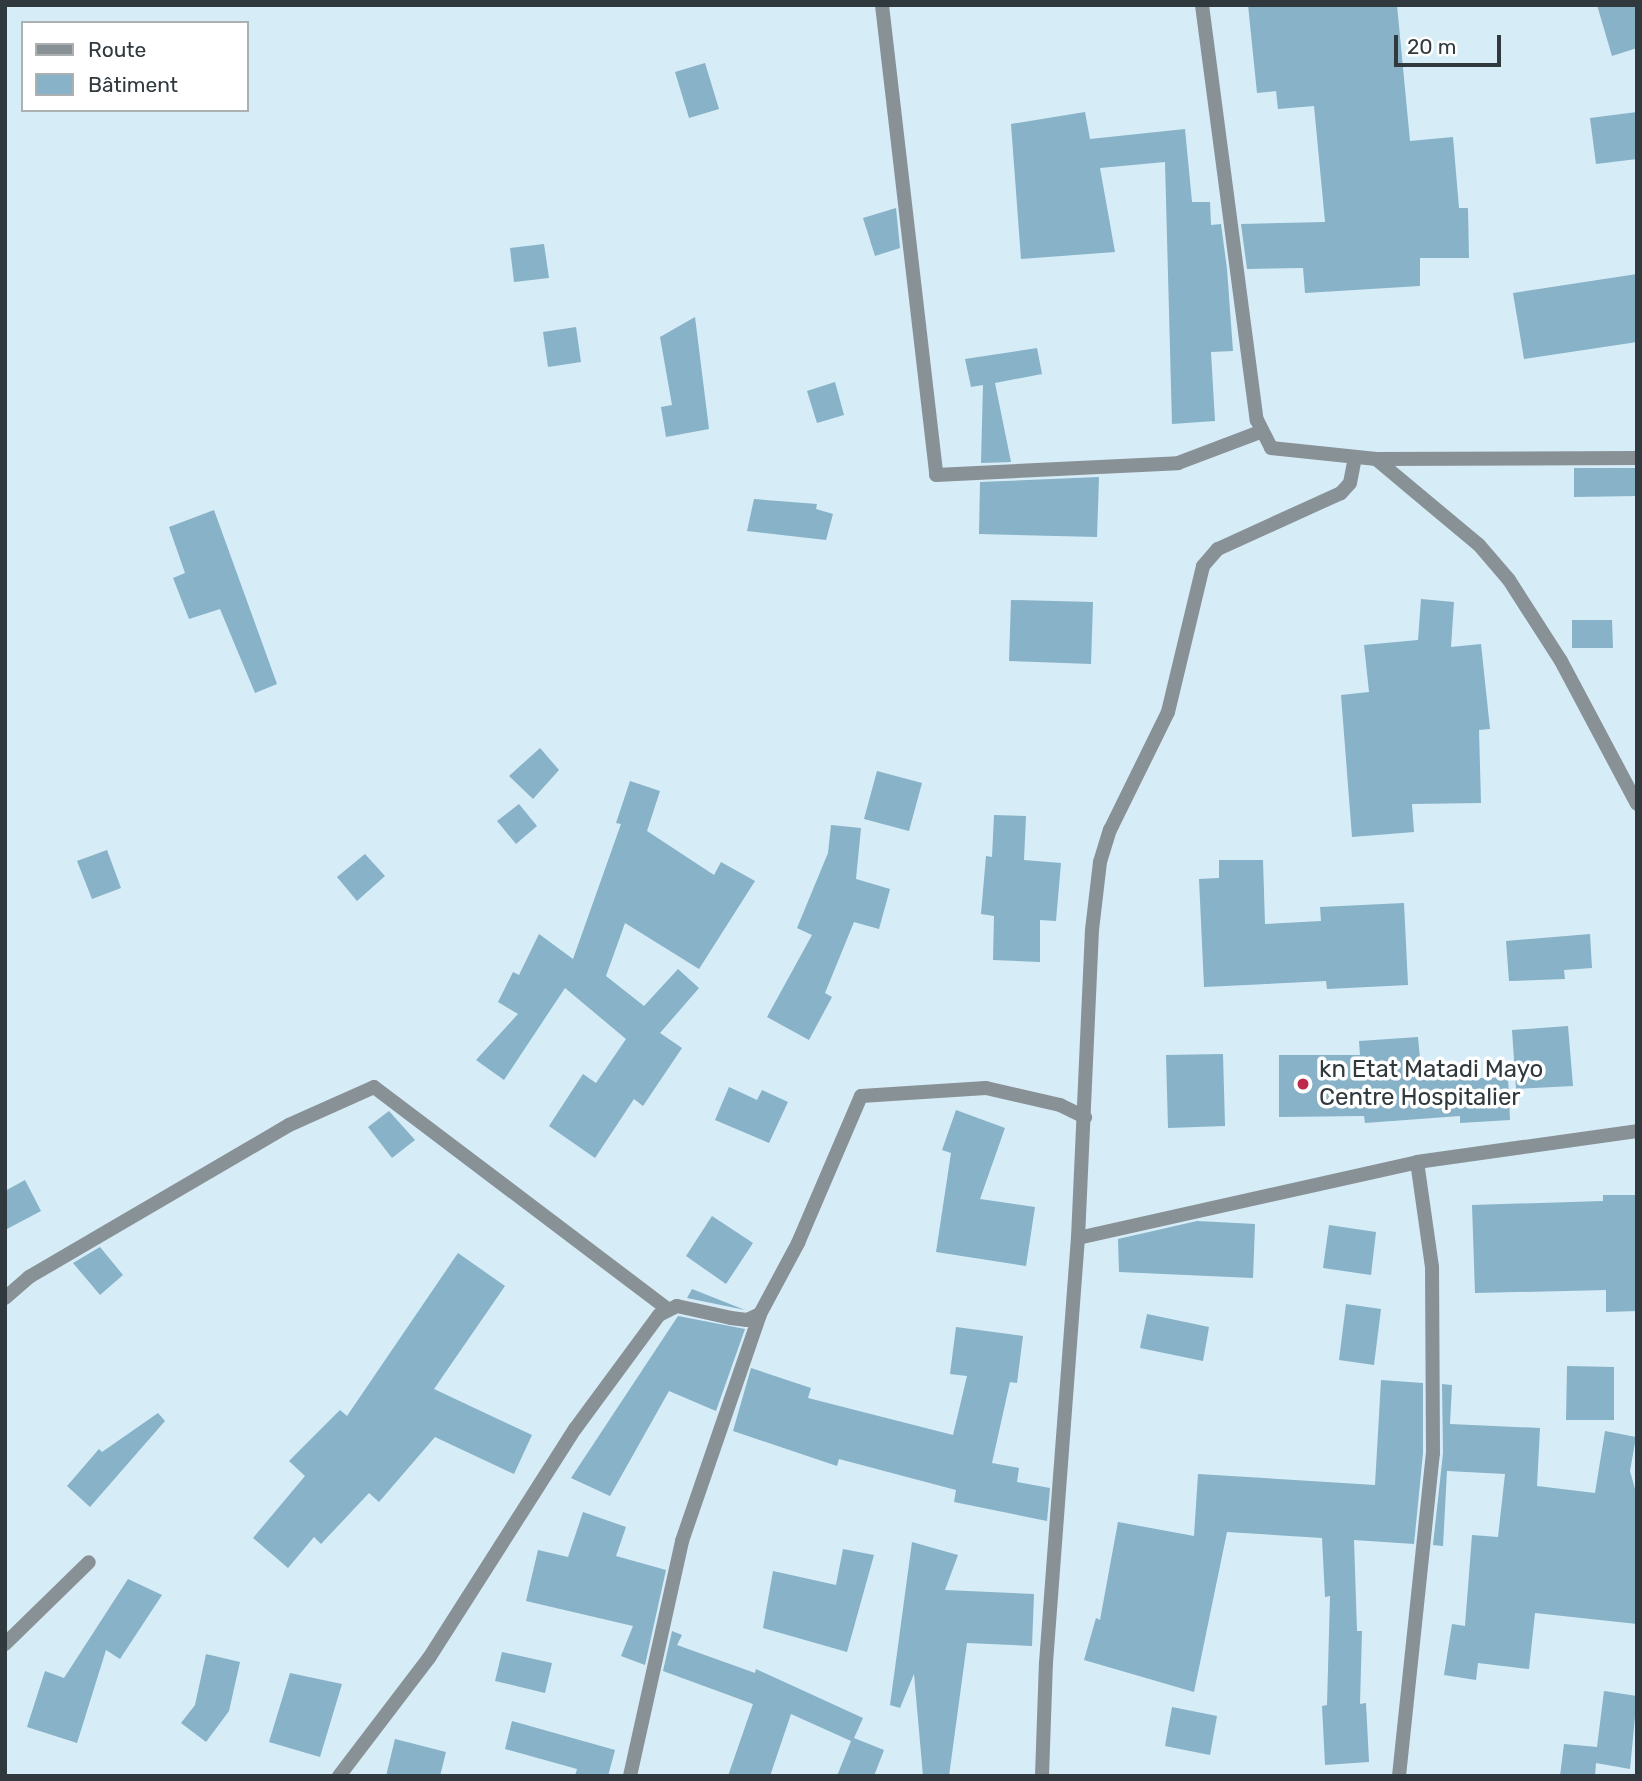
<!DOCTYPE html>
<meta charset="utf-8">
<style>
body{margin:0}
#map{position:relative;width:1642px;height:1781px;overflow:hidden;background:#d6ecf7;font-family:Rubik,sans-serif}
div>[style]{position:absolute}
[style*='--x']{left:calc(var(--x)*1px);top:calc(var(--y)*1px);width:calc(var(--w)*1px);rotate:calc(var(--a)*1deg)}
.building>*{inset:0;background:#87b2c7}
.minor>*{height:14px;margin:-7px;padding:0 7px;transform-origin:7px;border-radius:7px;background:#889196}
.dots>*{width:19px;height:19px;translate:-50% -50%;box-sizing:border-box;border:4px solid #fff;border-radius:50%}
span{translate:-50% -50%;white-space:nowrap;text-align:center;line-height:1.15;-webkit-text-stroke:7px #fff;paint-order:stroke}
.poi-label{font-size:24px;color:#30393d}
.left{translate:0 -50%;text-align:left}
.frame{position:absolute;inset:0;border:7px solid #30393d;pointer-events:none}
.legend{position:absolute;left:21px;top:21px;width:228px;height:91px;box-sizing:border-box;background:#fff;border:2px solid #acb0b1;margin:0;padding:9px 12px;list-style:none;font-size:21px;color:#30393d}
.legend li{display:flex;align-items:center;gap:14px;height:35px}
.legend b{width:35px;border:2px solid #acb0b1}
.scale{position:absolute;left:1394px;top:35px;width:107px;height:32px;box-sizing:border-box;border:4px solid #30393d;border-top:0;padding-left:9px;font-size:21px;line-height:24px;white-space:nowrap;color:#30393d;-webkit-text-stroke:5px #fff;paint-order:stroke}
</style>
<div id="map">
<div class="building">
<div style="clip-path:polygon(1248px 5px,1397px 5px,1410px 141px,1453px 137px,1459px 208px,1468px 208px,1469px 258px,1420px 258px,1420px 286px,1305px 293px,1303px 268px,1247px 269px,1241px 224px,1325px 222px,1314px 106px,1278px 109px,1276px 91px,1257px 93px)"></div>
<div style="clip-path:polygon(1597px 5px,1637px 5px,1637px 48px,1612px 56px)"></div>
<div style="clip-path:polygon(705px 63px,719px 109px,689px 118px,675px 72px)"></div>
<div style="clip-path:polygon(1085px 112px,1090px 139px,1185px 129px,1192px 202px,1210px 202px,1211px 225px,1221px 224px,1227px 269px,1233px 351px,1211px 352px,1215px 421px,1172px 424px,1165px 162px,1100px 168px,1115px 252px,1021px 259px,1011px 124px)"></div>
<div style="clip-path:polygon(1637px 112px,1637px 159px,1596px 164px,1590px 118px)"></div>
<div style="clip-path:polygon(896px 208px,900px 248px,875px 256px,863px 218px)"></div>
<div style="clip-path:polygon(544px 244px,549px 278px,514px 282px,510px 248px)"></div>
<div style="clip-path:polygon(1637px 274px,1637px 342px,1524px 359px,1513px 293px)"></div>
<div style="clip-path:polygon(695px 317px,709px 429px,666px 437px,661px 407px,672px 405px,660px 337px)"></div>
<div style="clip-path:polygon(576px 327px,581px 362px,548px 367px,543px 332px)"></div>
<div style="clip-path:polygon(1037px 348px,1042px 374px,995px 383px,1011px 462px,981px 463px,983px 385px,971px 387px,965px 359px)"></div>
<div style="clip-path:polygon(835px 382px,844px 415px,817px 423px,807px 391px)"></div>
<div style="clip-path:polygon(1574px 468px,1637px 468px,1637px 496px,1574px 497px)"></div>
<div style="clip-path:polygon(1099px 477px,1097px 537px,979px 534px,980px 482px)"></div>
<div style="clip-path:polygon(754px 499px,817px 504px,816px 509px,833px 514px,826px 540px,747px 531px)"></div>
<div style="clip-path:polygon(214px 510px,277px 684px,255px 693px,220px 609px,189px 619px,173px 578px,185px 573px,169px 527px)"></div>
<div style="clip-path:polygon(1421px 599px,1454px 602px,1451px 647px,1481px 644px,1490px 729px,1479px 730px,1481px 803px,1412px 804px,1414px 832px,1352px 837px,1341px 695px,1369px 692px,1364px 645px,1418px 640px)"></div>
<div style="clip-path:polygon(1011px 600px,1093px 602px,1091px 664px,1009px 661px)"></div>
<div style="clip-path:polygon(1572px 620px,1612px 620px,1613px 648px,1572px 648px)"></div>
<div style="clip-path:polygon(540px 748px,559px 770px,533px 799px,509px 776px)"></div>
<div style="clip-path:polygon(877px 771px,922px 783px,909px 831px,864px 819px)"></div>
<div style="clip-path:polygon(630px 781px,660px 791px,647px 831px,714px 875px,721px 862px,755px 881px,699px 969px,625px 923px,606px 976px,644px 1006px,678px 969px,699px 988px,660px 1033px,682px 1048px,643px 1106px,634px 1099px,595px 1158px,549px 1126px,583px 1074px,596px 1083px,626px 1039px,565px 988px,504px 1080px,476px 1060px,518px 1014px,498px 1002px,513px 972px,519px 975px,539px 934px,573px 959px,621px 824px,616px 823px)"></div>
<div style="clip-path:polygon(519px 804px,537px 826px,516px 844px,497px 821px)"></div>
<div style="clip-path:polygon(994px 815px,1026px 816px,1024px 860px,1061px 863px,1056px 921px,1040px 920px,1040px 962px,993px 960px,994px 916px,981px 914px,986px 856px,992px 857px)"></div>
<div style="clip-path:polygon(831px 825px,861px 828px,856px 879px,890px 889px,879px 929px,854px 922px,825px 993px,832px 997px,809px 1040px,767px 1017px,812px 935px,797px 928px,828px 853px)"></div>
<div style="clip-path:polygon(107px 850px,121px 888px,92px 899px,77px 861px)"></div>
<div style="clip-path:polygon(365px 854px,385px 876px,357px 901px,337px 877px)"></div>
<div style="clip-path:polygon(1219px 860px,1263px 860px,1265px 924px,1321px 921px,1320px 907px,1404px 903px,1408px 985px,1327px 989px,1326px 981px,1204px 987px,1199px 879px,1219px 878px)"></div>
<div style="clip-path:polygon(1590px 934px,1592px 968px,1564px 970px,1565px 979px,1509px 981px,1506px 941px)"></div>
<div style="clip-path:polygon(1568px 1026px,1573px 1086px,1516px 1089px,1512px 1030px)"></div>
<div style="clip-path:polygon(1418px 1037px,1422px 1080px,1508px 1077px,1510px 1120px,1460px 1123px,1460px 1116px,1365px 1123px,1364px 1116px,1279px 1117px,1279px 1055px,1360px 1055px,1359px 1041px)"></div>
<div style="clip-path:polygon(1223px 1054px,1225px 1126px,1168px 1128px,1166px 1055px)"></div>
<div style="clip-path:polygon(729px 1087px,757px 1100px,762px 1090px,788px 1102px,769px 1143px,715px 1120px)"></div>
<div style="clip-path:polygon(956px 1110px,1005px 1128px,980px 1199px,1035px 1207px,1026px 1266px,936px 1252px,951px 1153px,942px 1150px)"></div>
<div style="clip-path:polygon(389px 1111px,415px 1140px,392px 1158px,368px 1127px)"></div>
<div style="clip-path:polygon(25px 1180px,41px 1211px,5px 1230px,5px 1191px)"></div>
<div style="clip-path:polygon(1603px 1195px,1637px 1195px,1637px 1311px,1606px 1312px,1606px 1290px,1475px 1293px,1472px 1205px,1603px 1201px)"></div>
<div style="clip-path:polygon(712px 1216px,753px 1243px,726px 1284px,686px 1256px)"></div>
<div style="clip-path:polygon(1197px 1221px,1255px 1224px,1253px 1278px,1119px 1272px,1118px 1239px)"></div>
<div style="clip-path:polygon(1329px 1225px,1376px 1232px,1371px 1275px,1323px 1268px)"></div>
<div style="clip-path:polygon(100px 1247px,123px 1275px,100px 1295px,73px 1263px)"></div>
<div style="clip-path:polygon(458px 1253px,505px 1286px,434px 1389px,532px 1435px,514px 1474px,435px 1437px,379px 1502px,369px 1493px,321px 1544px,314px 1537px,288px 1568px,253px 1538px,305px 1476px,289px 1461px,340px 1410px,347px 1416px)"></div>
<div style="clip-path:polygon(692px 1289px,745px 1310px,687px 1298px)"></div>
<div style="clip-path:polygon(1346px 1304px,1381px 1309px,1374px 1365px,1339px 1360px)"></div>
<div style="clip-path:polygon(1147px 1314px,1209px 1327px,1203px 1361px,1140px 1348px)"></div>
<div style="clip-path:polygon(678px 1316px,745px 1329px,716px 1411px,669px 1391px,610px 1496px,571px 1478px)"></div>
<div style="clip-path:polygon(956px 1327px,1023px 1336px,1017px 1383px,1010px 1382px,992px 1463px,1019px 1468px,1017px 1482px,1050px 1488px,1047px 1521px,954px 1502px,956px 1490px,839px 1459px,837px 1466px,733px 1431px,751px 1368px,811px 1388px,808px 1398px,953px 1435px,967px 1376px,950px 1374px)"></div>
<div style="clip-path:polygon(1567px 1366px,1614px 1367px,1614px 1420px,1566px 1420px)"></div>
<div style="clip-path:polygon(1381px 1380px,1423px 1383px,1423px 1453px,1414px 1544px,1354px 1540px,1357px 1631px,1362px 1631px,1360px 1704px,1366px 1703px,1369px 1762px,1325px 1765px,1322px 1706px,1327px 1705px,1330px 1596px,1325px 1597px,1322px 1538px,1227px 1532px,1194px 1692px,1084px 1660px,1096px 1618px,1100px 1620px,1118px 1522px,1194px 1536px,1198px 1474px,1375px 1485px)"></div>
<div style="clip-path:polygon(1442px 1384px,1452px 1385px,1450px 1424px,1540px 1428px,1537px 1486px,1595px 1493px,1605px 1431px,1636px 1437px,1630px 1471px,1637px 1496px,1637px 1624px,1535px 1613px,1529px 1669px,1478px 1663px,1476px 1680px,1444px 1675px,1452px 1624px,1465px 1626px,1472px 1535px,1498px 1537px,1505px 1474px,1447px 1471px,1443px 1546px,1433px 1545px,1443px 1453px)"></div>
<div style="clip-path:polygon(158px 1413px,165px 1421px,90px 1507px,67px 1486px,99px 1449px,102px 1452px)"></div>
<div style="clip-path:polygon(583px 1512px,626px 1527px,616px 1556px,666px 1570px,645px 1665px,621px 1656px,633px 1626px,526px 1601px,538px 1550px,568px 1557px)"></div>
<div style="clip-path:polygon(912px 1542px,958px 1555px,945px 1590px,1034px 1594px,1032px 1646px,967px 1643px,949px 1776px,923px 1776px,914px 1674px,900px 1708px,890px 1705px)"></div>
<div style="clip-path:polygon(843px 1549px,874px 1555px,847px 1652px,763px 1628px,773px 1571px,836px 1585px)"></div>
<div style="clip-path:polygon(128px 1579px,162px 1595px,120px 1659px,106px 1650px,77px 1743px,27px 1727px,45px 1671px,64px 1678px)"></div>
<div style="clip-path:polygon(672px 1631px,682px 1635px,677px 1645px,755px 1673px,756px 1669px,863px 1718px,854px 1738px,884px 1750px,874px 1776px,837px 1776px,851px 1741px,791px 1714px,770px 1776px,728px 1776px,753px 1704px,663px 1671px)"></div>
<div style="clip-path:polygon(502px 1652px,552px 1663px,545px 1693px,495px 1681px)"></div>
<div style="clip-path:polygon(206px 1654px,240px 1662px,229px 1711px,206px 1742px,181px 1723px,195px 1705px)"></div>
<div style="clip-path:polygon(290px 1673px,342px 1684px,320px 1757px,269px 1742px)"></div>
<div style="clip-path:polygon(1604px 1691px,1637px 1696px,1630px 1769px,1596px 1763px,1595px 1776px,1560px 1776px,1564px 1744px,1597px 1747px)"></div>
<div style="clip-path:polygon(1172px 1707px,1217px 1716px,1210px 1755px,1165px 1746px)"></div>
<div style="clip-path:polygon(512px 1721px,615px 1750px,608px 1776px,575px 1776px,577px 1769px,505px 1749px)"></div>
<div style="clip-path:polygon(395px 1739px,446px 1752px,440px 1776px,386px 1776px)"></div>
</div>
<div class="minor">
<div style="--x:882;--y:5;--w:473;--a:83.4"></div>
<div style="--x:936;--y:475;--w:242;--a:-2.8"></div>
<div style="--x:1178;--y:463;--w:88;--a:-20.7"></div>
<div style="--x:1202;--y:5;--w:419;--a:82.5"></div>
<div style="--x:1257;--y:420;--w:31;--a:63"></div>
<div style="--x:1271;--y:448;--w:106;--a:6"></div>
<div style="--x:1376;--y:459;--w:261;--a:-0.2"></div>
<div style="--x:1376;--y:459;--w:134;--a:39.9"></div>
<div style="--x:1479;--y:545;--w:46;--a:49.4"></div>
<div style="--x:1509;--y:580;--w:96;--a:57.3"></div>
<div style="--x:1561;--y:661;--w:162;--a:62"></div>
<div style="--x:1078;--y:1238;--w:347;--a:-12.6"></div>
<div style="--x:1417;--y:1162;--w:222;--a:-8"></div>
<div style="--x:5;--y:1298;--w:32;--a:-41"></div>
<div style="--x:29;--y:1277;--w:301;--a:-30.3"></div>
<div style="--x:289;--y:1125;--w:93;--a:-24.1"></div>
<div style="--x:374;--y:1087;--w:366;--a:37.1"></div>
<div style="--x:5;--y:1644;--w:117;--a:-44.3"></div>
<div style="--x:339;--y:1776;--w:148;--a:-52.7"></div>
<div style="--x:429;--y:1658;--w:272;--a:-57.5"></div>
<div style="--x:575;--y:1429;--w:142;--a:-53.6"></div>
<div style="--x:659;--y:1315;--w:20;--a:-27"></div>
<div style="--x:677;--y:1306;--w:55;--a:12.5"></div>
<div style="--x:731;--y:1318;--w:16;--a:7"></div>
<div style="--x:747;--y:1320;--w:14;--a:-25"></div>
<div style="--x:760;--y:1314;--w:81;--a:-61.8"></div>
<div style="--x:798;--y:1243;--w:160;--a:-66.8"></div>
<div style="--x:861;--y:1096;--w:125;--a:-3.7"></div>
<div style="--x:986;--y:1088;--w:76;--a:12.9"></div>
<div style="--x:1060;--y:1105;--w:28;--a:26"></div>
<div style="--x:630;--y:1776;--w:241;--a:-77.5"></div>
<div style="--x:682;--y:1541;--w:240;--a:-71"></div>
<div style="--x:1042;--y:1776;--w:113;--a:-88"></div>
<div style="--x:1046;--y:1663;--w:426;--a:-85.7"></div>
<div style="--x:1078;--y:1238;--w:308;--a:-87.4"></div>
<div style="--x:1092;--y:930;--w:68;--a:-83.3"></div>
<div style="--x:1100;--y:862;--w:34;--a:-73"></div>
<div style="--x:1110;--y:830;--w:131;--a:-63.8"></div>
<div style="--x:1168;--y:712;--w:150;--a:-76.5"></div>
<div style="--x:1203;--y:566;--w:23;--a:-49"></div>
<div style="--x:1218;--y:549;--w:135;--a:-24.5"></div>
<div style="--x:1341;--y:493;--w:13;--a:-48"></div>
<div style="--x:1350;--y:483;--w:25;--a:-79"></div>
<div style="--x:1399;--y:1776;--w:325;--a:-84"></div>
<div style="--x:1433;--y:1453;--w:186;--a:-90.3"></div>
<div style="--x:1432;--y:1267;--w:106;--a:-98.1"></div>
</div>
<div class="dots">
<div style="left:1303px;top:1084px;background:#bc2b4b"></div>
</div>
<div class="poi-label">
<span class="left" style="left:1319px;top:1084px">kn Etat Matadi Mayo<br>Centre Hospitalier</span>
</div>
<div class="frame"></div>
<ul class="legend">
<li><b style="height:9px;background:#889196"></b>Route</li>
<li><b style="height:19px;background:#87b2c7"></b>Bâtiment</li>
</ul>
<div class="scale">20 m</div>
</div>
